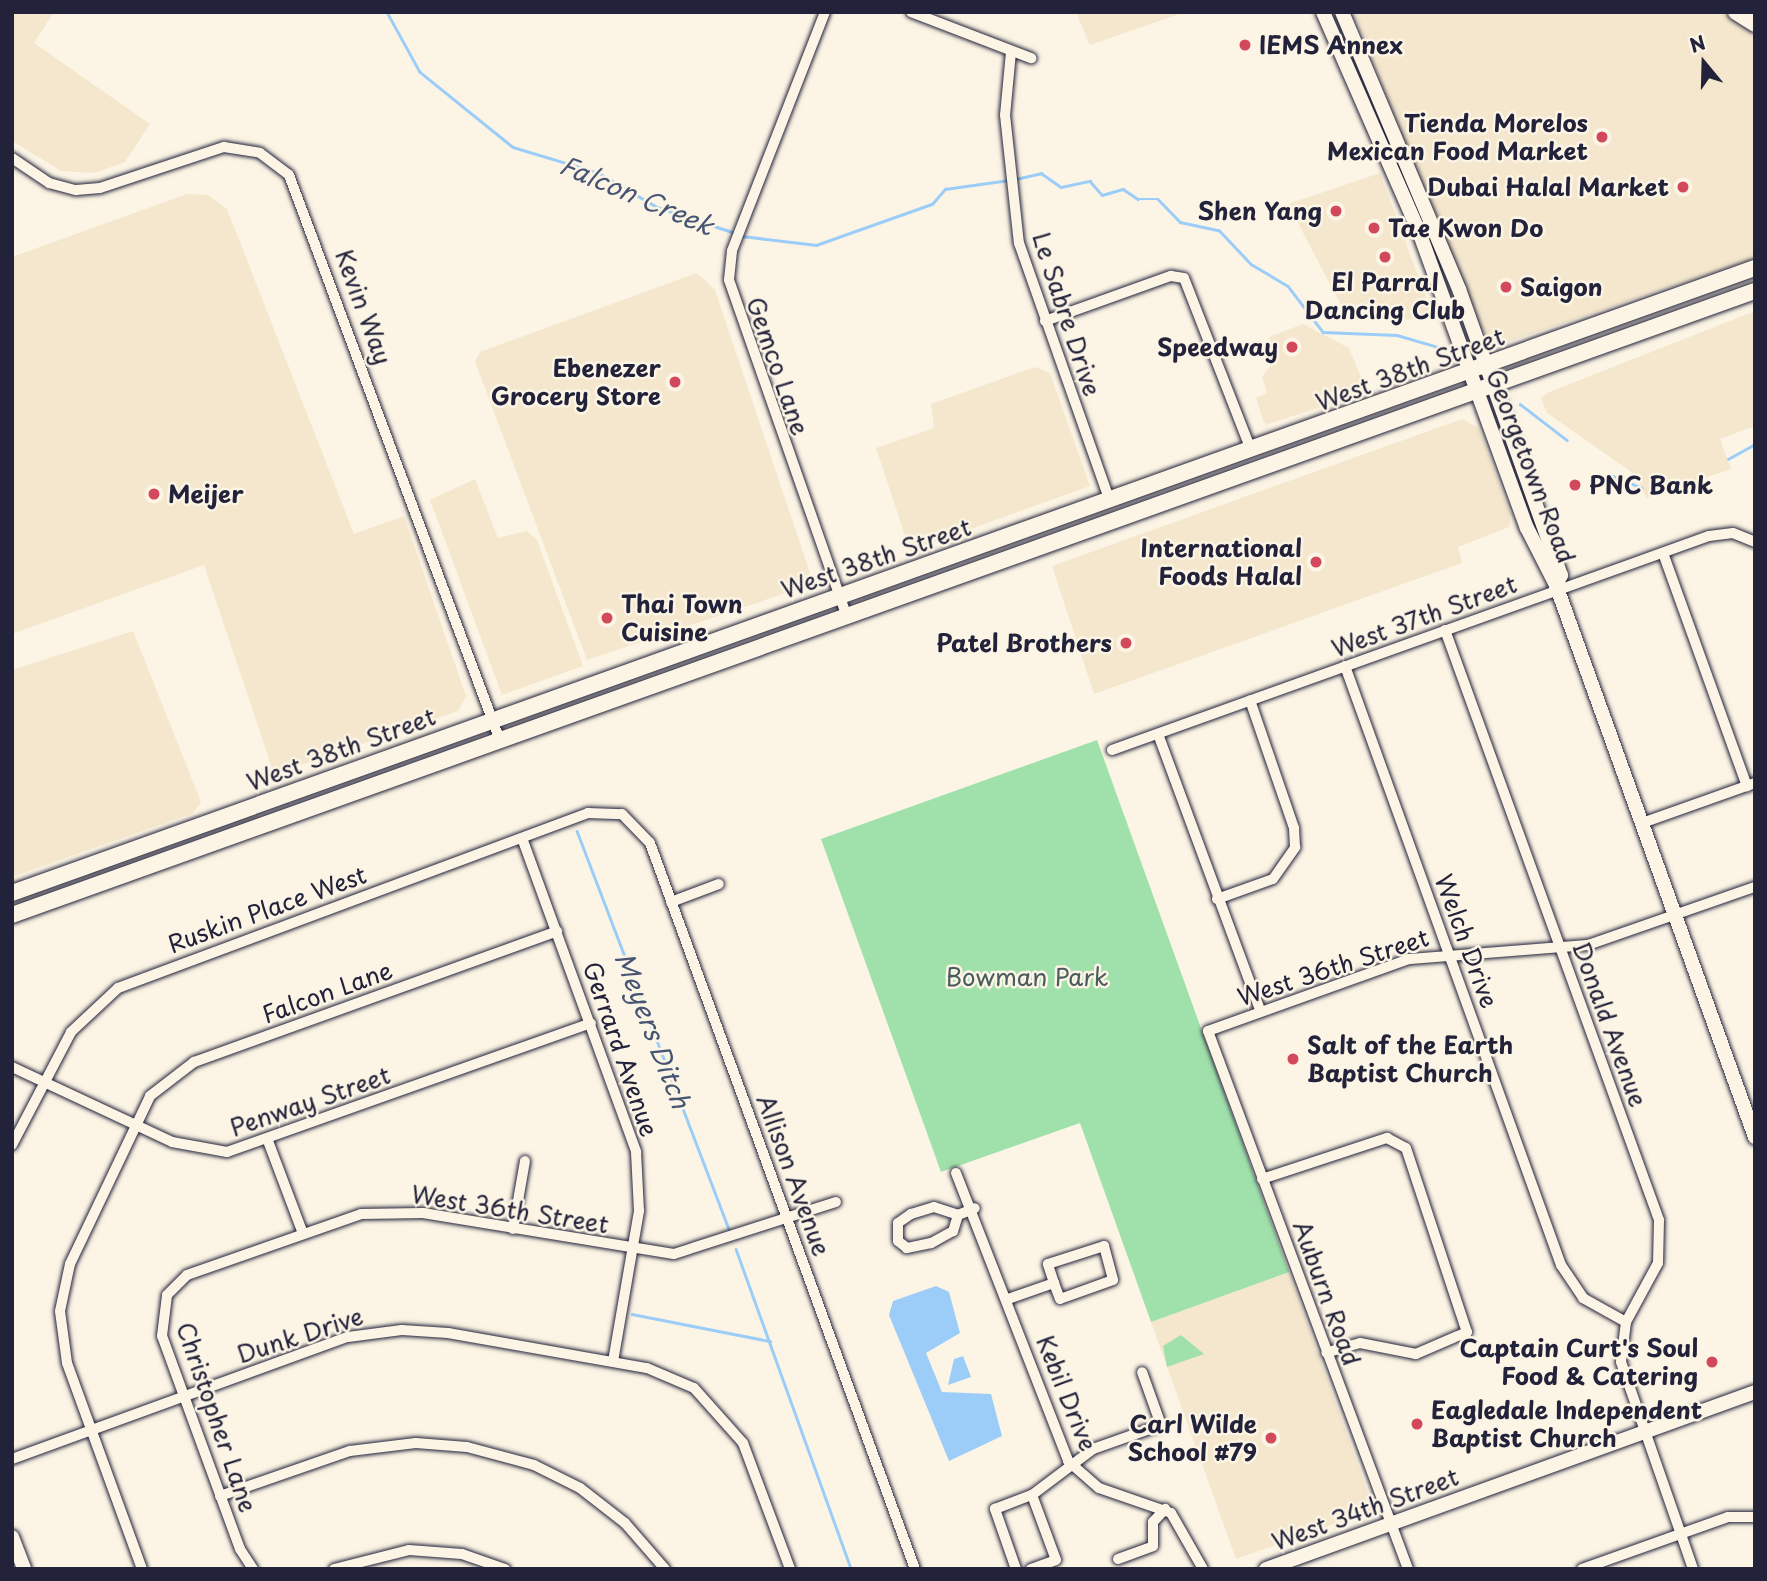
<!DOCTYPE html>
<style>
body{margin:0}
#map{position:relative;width:1767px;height:1581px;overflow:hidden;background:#fcf5e5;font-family:"Playpen Sans",sans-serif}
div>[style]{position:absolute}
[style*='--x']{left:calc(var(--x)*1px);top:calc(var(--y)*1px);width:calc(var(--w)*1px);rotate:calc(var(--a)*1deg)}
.built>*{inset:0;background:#f4e7ce}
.green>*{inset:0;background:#a0e1ab}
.water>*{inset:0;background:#9ccdf9}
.stream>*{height:2.5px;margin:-1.25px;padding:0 1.25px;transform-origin:1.25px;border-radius:1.25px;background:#9ccdf9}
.roads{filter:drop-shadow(0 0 2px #22223b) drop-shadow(0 0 2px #22223b)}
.street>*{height:10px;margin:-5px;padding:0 5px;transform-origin:5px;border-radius:5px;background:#fcf5e5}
.secondary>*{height:14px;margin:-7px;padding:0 7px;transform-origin:7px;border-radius:7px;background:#fcf5e5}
.primary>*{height:16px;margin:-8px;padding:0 8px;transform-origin:8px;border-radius:8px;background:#fcf5e5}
.dots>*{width:19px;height:19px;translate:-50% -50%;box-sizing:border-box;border:4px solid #fcf5e5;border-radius:50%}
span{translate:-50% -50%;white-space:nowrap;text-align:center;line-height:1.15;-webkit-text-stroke:5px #fcf5e5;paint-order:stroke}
.poi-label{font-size:24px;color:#22223b;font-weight:700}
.left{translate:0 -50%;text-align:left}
.right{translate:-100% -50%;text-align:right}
.street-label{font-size:24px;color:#22223b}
.park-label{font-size:24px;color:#485b5d}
.water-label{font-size:26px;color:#475574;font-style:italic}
.frame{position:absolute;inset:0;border:14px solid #22223b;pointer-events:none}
.north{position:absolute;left:1669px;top:28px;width:70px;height:70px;-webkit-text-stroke:5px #fcf5e5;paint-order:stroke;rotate:341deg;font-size:19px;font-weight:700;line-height:28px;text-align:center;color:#22223b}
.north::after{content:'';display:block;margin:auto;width:24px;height:32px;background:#22223b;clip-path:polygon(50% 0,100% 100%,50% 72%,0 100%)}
</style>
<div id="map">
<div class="built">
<div style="clip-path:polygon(12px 12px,54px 12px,34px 43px,150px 124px,125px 162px,95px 173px,61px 171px,12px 141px)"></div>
<div style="clip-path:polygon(1076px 12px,1185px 12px,1090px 45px)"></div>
<div style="clip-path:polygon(1353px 12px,1721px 12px,1755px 33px,1755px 258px,1496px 346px,1479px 326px)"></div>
<div style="clip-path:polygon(1380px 173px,1432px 313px,1430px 319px,1366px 320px,1344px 311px,1288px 204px)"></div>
<div style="clip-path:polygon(187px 194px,208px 195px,227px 209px,354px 534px,404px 516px,466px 696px,458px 711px,274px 774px,204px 565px,12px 634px,12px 257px)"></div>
<div style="clip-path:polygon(697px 273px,715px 290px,810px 573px,795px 590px,587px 660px,475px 362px,480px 352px)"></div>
<div style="clip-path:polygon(1755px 311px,1755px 426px,1720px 439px,1731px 469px,1646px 498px,1637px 476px,1547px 413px,1541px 398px,1547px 393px)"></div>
<div style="clip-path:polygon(1303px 324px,1349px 348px,1367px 392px,1265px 425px,1256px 398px,1267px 393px,1262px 377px,1276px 358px,1269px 337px)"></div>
<div style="clip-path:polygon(1035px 367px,1050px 373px,1090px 486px,910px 551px,876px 448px,934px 428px,931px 404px)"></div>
<div style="clip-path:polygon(1462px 419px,1479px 428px,1511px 515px,1509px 527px,1458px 547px,1462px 563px,1094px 694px,1052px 566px)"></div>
<div style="clip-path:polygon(475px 479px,498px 538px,527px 531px,537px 540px,583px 666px,502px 695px,430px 500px)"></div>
<div style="clip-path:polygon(133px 631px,201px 802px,193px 813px,12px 877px,12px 670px)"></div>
<div style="clip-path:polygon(1289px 1272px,1374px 1510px,1236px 1559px,1151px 1322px)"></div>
</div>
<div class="green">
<div style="clip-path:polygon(1097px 740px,1289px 1272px,1151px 1322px,1080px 1123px,941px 1172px,821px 839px)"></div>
<div style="clip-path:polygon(1181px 1335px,1204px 1354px,1167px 1367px,1163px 1346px)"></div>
</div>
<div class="water">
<div style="clip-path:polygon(936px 1286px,949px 1292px,960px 1333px,926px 1353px,942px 1392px,991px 1394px,1002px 1436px,949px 1461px,889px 1315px,893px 1301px)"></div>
<div style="clip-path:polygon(963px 1356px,971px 1377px,948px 1385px,954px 1359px)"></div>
</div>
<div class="stream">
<div style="--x:387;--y:12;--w:68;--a:61.2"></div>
<div style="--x:420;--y:72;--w:119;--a:38.9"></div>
<div style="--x:513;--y:147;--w:90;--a:16.8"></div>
<div style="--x:599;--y:173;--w:67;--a:30.4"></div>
<div style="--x:657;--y:207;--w:82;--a:18.4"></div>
<div style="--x:1016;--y:179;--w:26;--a:-13"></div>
<div style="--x:1041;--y:173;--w:24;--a:35"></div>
<div style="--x:1061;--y:187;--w:30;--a:-12"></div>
<div style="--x:1090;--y:181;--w:18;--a:49"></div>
<div style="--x:1102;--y:195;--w:22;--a:-16"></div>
<div style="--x:1123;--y:189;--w:18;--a:34"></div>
<div style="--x:1138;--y:199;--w:20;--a:0"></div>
<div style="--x:1158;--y:199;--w:32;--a:46"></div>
<div style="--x:1180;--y:222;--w:40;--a:12"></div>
<div style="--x:1219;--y:230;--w:47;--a:46.7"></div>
<div style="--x:1251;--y:264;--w:43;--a:30.7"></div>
<div style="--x:1288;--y:286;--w:58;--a:52.7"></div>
<div style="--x:1323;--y:332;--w:74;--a:2.3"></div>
<div style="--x:1397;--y:335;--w:50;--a:16.3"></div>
<div style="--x:742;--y:236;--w:75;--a:6.9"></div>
<div style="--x:816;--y:245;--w:123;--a:-19.5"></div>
<div style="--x:932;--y:204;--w:20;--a:-49"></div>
<div style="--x:945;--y:189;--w:66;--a:-7.9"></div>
<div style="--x:1520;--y:404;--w:59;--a:37.5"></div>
<div style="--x:1728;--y:459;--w:31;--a:-29"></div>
<div style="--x:1613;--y:476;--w:31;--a:22"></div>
<div style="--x:577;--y:831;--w:427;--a:69.1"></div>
<div style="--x:736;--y:1249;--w:340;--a:70.2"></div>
<div style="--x:632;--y:1314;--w:141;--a:11.1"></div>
</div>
<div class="roads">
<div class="street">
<div style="--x:825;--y:12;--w:256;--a:111.3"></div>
<div style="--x:732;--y:251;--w:29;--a:96"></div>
<div style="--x:729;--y:280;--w:354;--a:70.7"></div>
<div style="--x:911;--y:12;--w:129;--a:21"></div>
<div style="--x:1011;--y:52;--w:63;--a:95.4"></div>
<div style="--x:1005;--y:115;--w:129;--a:83.8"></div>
<div style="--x:1019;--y:243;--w:274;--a:70.6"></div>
<div style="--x:12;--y:158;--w:45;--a:34"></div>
<div style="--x:49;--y:183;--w:28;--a:15"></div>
<div style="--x:76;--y:190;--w:24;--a:-5"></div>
<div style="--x:100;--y:188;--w:131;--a:-18.3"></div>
<div style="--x:224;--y:147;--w:36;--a:9"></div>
<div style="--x:260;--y:153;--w:36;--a:37"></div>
<div style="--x:289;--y:175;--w:601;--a:69.54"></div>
<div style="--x:1045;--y:321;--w:134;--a:-19.7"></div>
<div style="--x:1171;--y:276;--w:13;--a:9"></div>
<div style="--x:1184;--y:278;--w:185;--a:68.7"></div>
<div style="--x:1663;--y:553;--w:248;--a:70.2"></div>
<div style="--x:1445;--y:630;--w:628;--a:70.06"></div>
<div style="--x:1659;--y:1220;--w:43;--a:91.3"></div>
<div style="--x:1658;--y:1263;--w:67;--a:118.5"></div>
<div style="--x:1626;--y:1322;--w:40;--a:97.1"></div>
<div style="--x:1621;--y:1362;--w:219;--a:70.8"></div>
<div style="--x:1345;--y:666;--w:637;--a:70.17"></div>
<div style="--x:1561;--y:1265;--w:40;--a:56"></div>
<div style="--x:1583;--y:1298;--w:49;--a:29.2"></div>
<div style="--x:1158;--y:734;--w:296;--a:69.7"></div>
<div style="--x:1112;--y:750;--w:634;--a:-19.72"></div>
<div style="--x:1709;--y:536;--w:24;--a:-7"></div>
<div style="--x:1733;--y:533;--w:24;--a:22"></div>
<div style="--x:1642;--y:823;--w:120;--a:-19.5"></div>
<div style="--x:522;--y:838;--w:334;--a:70"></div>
<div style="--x:636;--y:1152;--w:59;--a:87.1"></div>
<div style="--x:639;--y:1211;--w:153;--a:99.8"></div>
<div style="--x:1217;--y:899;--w:59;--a:-19.7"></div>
<div style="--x:1273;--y:879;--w:39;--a:-55"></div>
<div style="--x:1295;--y:847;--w:19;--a:-93"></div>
<div style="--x:1294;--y:828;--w:135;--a:-109"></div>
<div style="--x:671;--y:902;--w:51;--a:-20.6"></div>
<div style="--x:12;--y:1067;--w:177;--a:25.1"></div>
<div style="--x:172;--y:1142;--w:56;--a:10.3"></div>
<div style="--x:227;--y:1152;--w:386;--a:-19.5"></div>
<div style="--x:268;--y:1141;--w:96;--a:69.3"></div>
<div style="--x:12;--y:1145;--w:127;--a:-62.4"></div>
<div style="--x:71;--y:1032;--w:64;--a:-43.1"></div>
<div style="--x:118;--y:988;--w:502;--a:-20.42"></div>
<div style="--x:588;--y:813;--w:34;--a:2"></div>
<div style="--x:622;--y:814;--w:40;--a:46"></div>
<div style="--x:650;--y:843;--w:773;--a:69.95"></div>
<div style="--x:956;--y:1173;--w:309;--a:68.7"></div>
<div style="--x:1068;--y:1461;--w:41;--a:41.1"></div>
<div style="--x:1099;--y:1488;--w:76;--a:19.1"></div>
<div style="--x:1171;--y:1513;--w:64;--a:60.3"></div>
<div style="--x:1262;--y:1179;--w:132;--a:-18.2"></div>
<div style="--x:1387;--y:1138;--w:21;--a:28"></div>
<div style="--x:1406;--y:1148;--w:194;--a:71.7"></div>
<div style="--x:1467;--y:1332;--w:56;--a:156.7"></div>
<div style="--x:1416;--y:1354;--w:57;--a:-168.9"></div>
<div style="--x:1360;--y:1343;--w:35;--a:164"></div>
<div style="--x:958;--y:1215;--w:17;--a:107"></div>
<div style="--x:953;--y:1231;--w:25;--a:151"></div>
<div style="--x:931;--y:1243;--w:25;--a:168"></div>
<div style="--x:907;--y:1248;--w:11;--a:-142"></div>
<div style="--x:898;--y:1241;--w:18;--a:-90"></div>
<div style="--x:898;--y:1223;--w:16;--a:-35"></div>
<div style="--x:911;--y:1214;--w:24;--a:-17"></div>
<div style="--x:934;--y:1207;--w:25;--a:18"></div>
<div style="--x:958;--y:1215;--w:18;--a:-22"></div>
<div style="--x:513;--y:1229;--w:69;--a:-80"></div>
<div style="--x:1008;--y:1299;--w:49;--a:-19.2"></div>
<div style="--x:1054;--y:1283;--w:20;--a:-108"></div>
<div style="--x:1048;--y:1264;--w:59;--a:-17.8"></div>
<div style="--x:1104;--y:1246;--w:35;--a:75"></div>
<div style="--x:1113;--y:1280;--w:56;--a:160.3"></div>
<div style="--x:1060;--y:1299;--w:17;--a:-111"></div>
<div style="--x:12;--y:1459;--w:357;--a:-20"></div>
<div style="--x:348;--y:1337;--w:54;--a:-7.4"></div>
<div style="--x:402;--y:1330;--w:46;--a:3.7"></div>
<div style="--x:448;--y:1333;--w:202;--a:10"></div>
<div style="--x:647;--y:1368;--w:51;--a:23.1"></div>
<div style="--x:694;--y:1388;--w:74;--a:48.3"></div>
<div style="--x:743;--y:1443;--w:134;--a:69.5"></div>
<div style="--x:1032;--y:1495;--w:76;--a:-37"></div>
<div style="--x:1093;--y:1449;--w:72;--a:-19.4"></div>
<div style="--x:1161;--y:1425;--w:56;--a:-109.7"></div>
<div style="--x:220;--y:1496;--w:138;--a:-19.1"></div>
<div style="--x:350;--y:1451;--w:66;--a:-6.9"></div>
<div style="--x:416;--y:1443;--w:51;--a:4.5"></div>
<div style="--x:467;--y:1447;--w:69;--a:15"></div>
<div style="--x:534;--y:1465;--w:51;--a:26.6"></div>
<div style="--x:580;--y:1488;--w:57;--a:37.9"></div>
<div style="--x:625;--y:1523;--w:61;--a:49"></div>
<div style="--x:1118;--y:1559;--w:37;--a:-20"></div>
<div style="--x:1153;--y:1546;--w:24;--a:-90"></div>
<div style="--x:1153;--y:1522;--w:18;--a:-47"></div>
<div style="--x:142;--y:1569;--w:219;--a:-110"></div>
<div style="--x:67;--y:1363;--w:52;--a:-97.7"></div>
<div style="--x:60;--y:1311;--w:48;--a:-78"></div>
<div style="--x:70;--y:1264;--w:186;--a:-64.5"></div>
<div style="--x:150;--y:1096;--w:56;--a:-37.7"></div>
<div style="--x:194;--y:1062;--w:386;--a:-19.8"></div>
<div style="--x:253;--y:1569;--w:24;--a:-123"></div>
<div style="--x:240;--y:1549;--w:227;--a:-110.1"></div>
<div style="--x:162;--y:1336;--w:41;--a:-83"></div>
<div style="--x:167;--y:1295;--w:28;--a:-45"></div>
<div style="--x:187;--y:1275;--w:184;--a:-19.3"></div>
<div style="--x:361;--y:1214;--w:62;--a:-0.9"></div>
<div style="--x:423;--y:1213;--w:254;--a:9.3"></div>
<div style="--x:674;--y:1254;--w:170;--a:-17.8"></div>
<div style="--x:334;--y:1569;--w:77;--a:-14.2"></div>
<div style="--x:409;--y:1550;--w:53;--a:4.3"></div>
<div style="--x:462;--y:1554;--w:46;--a:19.2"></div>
<div style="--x:1016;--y:1569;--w:64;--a:-109.3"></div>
<div style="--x:995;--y:1509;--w:40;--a:-21"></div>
<div style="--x:1032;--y:1495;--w:69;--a:69.7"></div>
<div style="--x:1056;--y:1560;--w:27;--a:160"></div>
<div style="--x:1408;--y:1569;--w:574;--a:-110.39"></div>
<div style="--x:1208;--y:1031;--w:214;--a:-19.7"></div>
<div style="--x:1409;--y:959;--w:180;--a:-4.5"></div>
<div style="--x:1588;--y:945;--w:177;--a:-19.2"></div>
<div style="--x:1582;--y:1569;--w:155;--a:-19.6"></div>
<div style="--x:1728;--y:1517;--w:27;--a:0"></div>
</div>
<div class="secondary">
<div style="--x:1323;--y:12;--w:237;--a:66.4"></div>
<div style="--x:1418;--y:229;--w:318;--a:70"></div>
<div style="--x:1527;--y:528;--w:64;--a:63"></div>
<div style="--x:1556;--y:585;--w:587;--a:70.18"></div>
<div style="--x:1342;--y:12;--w:301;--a:67.1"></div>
<div style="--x:1459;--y:289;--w:304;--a:70.4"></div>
<div style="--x:1561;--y:575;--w:11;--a:117"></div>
<div style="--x:12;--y:1537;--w:34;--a:69"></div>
<div style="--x:1266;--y:1569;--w:520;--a:-19.9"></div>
</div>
<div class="primary">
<div style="--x:1736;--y:12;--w:22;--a:32"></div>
<div style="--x:12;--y:893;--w:1852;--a:-19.73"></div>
<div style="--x:12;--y:915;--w:1851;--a:-19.7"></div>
</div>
</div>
<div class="dots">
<div style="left:1245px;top:45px;background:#d1495b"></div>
<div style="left:1602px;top:137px;background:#d1495b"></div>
<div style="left:1683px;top:187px;background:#d1495b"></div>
<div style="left:1336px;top:211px;background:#d1495b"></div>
<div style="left:1374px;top:228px;background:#d1495b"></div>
<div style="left:1385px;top:257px;background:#d1495b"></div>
<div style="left:1506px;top:287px;background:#d1495b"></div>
<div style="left:1292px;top:347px;background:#d1495b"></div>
<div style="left:675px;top:382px;background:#d1495b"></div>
<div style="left:1575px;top:485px;background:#d1495b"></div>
<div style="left:154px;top:494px;background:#d1495b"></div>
<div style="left:1316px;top:562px;background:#d1495b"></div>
<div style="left:607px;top:618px;background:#d1495b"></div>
<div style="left:1126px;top:643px;background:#d1495b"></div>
<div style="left:1293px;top:1059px;background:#d1495b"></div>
<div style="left:1712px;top:1362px;background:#d1495b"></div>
<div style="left:1417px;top:1424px;background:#d1495b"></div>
<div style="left:1271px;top:1438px;background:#d1495b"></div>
</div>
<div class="poi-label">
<span class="left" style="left:1259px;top:45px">IEMS Annex</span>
<span class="right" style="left:1588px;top:137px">Tienda Morelos<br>Mexican Food Market</span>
<span class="right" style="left:1669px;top:187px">Dubai Halal Market</span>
<span class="right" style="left:1322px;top:211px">Shen Yang</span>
<span class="left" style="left:1388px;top:228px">Tae Kwon Do</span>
<span style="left:1385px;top:296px">El Parral<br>Dancing Club</span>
<span class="left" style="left:1520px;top:287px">Saigon</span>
<span class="right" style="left:1278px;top:347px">Speedway</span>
<span class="right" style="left:661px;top:382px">Ebenezer<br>Grocery Store</span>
<span class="left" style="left:1589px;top:485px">PNC Bank</span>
<span class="left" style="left:168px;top:494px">Meijer</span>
<span class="right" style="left:1302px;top:562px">International<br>Foods Halal</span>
<span class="left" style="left:621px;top:618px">Thai Town<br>Cuisine</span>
<span class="right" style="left:1112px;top:643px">Patel Brothers</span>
<span class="left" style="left:1307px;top:1059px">Salt of the Earth<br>Baptist Church</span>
<span class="right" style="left:1698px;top:1362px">Captain Curt's Soul<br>Food &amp; Catering</span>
<span class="left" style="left:1431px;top:1424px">Eagledale Independent<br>Baptist Church</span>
<span class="right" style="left:1257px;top:1438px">Carl Wilde<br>School #79</span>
</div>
<div class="street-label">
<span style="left:364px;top:307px;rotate:70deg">Kevin Way</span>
<span style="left:1067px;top:314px;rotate:72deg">Le Sabre Drive</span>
<span style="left:778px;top:366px;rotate:71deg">Gemco Lane</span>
<span style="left:1410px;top:369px;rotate:-20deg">West 38th Street</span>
<span style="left:1531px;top:466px;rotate:69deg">Georgetown Road</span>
<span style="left:876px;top:558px;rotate:-19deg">West 38th Street</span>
<span style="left:1424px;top:616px;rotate:-20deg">West 37th Street</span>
<span style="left:341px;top:749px;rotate:-20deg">West 38th Street</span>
<span style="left:267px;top:909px;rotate:-20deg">Ruskin Place West</span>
<span style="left:1467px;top:941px;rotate:70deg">Welch Drive</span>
<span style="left:1333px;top:967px;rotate:-18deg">West 36th Street</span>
<span style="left:327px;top:992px;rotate:-20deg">Falcon Lane</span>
<span style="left:1610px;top:1024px;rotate:70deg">Donald Avenue</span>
<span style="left:621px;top:1049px;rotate:71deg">Gerrard Avenue</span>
<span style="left:310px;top:1101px;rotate:-19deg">Penway Street</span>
<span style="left:794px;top:1175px;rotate:70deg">Allison Avenue</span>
<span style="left:510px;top:1209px;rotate:9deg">West 36th Street</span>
<span style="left:1327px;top:1293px;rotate:70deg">Auburn Road</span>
<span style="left:300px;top:1335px;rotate:-18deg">Dunk Drive</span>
<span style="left:1067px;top:1393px;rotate:68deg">Kebil Drive</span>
<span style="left:217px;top:1417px;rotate:71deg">Christopher Lane</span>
<span style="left:1365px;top:1509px;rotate:-20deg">West 34th Street</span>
</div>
<div class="park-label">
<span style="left:1027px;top:977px">Bowman Park</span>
</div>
<div class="water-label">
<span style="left:637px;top:195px;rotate:23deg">Falcon Creek</span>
<span style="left:653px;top:1030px;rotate:69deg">Meyers Ditch</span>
</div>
<div class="frame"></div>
<div class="north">N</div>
</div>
